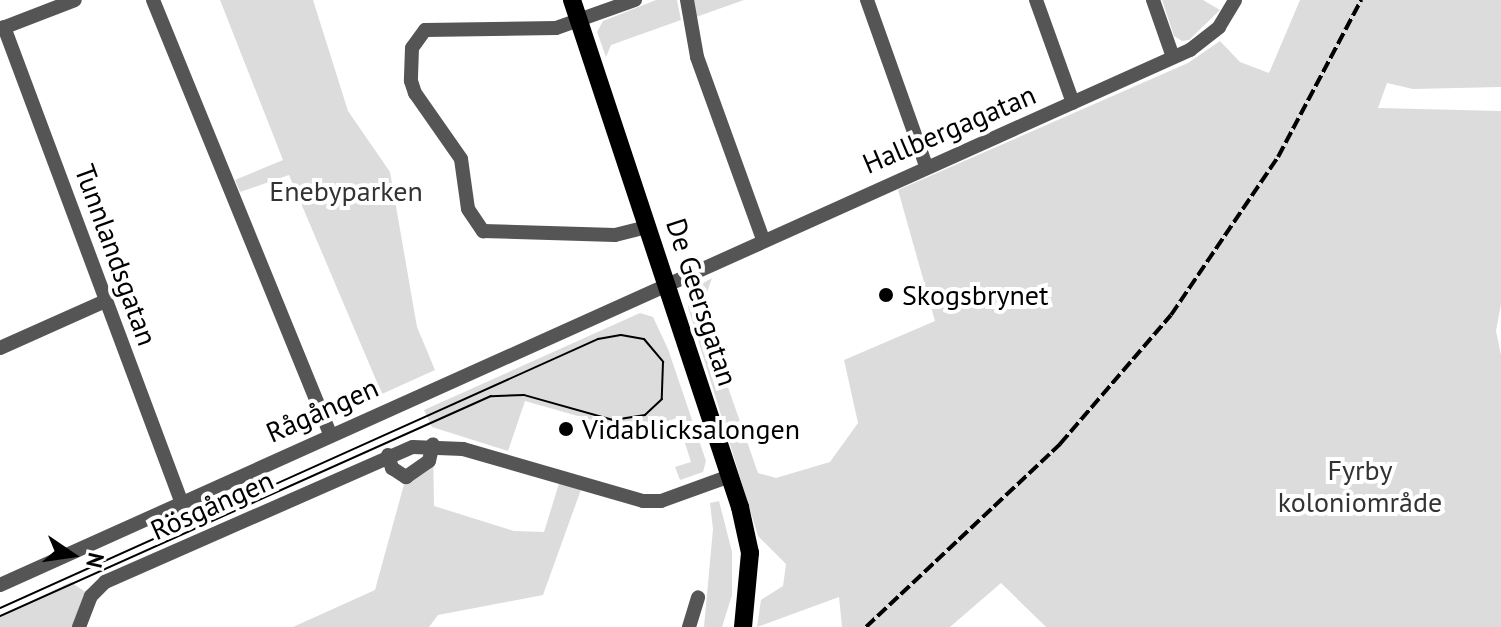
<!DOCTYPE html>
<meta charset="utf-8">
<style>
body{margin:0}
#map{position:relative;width:1501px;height:627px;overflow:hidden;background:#fff;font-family:"PT Sans",sans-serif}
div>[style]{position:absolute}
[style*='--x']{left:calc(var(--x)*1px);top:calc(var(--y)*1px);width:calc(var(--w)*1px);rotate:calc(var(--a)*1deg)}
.green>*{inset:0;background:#dcdcdc}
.minor>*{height:14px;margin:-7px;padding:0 7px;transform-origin:7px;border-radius:7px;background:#555}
.major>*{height:18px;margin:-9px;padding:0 9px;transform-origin:9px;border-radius:9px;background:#000}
.tram>*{height:2px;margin:-1px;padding:0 1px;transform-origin:1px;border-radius:1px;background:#000}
.rail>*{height:4px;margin-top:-2px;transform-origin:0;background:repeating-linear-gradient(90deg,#000 0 12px,transparent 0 16px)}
.dots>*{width:22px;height:22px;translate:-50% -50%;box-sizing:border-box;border:4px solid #fff;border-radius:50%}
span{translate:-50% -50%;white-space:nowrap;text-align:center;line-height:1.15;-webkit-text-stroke:8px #fff;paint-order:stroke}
.street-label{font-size:28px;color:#000}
.park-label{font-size:28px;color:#333}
.poi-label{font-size:28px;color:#000}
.left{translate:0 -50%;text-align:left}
.north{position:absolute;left:32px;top:515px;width:80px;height:80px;-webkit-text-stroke:6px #fff;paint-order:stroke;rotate:103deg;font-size:22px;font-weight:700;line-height:32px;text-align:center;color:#000}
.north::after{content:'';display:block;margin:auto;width:28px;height:36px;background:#000;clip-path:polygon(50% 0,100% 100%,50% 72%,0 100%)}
</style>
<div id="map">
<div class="green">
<div style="clip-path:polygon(220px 0,313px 0,348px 111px,390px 172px,417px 327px,435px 370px,382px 394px,289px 175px,240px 192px,235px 180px,283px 160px)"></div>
<div style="clip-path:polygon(656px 0,677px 0,681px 20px,611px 45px,606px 57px,597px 32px,603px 21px)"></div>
<div style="clip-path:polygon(693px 0,744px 0,696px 17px)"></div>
<div style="clip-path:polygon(1162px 0,1203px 0,1220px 10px,1189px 40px,1182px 41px,1174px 36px)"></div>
<div style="clip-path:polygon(1300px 0,1501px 0,1501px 87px,1413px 89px,1387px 83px,1378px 108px,1501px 111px,1501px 304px,1496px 331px,1501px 355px,1501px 627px,1046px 627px,1001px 583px,950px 627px,842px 627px,839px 597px,757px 627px,761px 600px,783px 586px,786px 564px,758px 536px,688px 307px,691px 290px,712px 278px,701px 310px,758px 473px,776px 478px,830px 462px,858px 423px,844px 360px,935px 321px,898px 190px,1188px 63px,1220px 41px,1240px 62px,1269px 73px)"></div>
<div style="clip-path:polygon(640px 313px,653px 317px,668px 349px,706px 461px,703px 472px,680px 480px,675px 467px,691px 462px,677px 418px,634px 432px,525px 401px,508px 451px,432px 427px,424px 410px)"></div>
<div style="clip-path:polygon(433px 444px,434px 506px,514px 531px,544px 532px,561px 477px,583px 484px,543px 595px,438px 615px,429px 627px,293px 627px,375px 590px,406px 477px,415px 474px)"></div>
<div style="clip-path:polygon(719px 501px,732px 552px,732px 595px,722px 627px,704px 627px,713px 529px,710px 503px)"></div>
<div style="clip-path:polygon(71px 582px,91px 596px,79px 627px,0 627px,0 616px)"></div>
</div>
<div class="minor">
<div style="--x:153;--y:0;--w:469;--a:67.8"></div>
<div style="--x:635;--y:0;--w:84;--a:160.5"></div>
<div style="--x:556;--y:28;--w:131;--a:179.1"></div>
<div style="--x:425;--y:30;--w:22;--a:126"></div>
<div style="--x:412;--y:48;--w:33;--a:92"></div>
<div style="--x:411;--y:81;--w:13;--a:72"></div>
<div style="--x:415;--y:93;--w:80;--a:55.1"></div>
<div style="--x:461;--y:159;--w:50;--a:82"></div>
<div style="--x:468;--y:209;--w:27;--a:56"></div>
<div style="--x:483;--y:231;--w:132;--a:1.7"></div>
<div style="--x:615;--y:235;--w:33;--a:-14"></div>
<div style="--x:687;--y:0;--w:58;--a:80"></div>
<div style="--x:697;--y:57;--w:194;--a:70.1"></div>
<div style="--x:867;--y:0;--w:176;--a:70.4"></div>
<div style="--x:1036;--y:0;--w:109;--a:70.2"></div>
<div style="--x:1153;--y:0;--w:60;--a:70.7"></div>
<div style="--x:4;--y:27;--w:506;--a:69.52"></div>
<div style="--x:0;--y:29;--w:80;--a:-21.1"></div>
<div style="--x:0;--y:348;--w:115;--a:-24.1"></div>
<div style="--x:388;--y:455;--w:14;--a:73"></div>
<div style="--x:392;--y:468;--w:17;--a:33"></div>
<div style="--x:406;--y:477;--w:28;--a:-35"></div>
<div style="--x:429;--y:461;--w:17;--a:-77"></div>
<div style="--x:0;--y:585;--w:1305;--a:-24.21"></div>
<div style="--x:1190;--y:50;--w:37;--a:-38"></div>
<div style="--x:1219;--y:27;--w:31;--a:-59"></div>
<div style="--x:79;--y:627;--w:33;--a:-69"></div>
<div style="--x:91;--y:596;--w:20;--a:-45"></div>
<div style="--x:105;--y:582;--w:336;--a:-23.7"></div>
<div style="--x:413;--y:447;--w:50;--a:2.3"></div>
<div style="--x:463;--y:449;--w:187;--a:16.1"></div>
<div style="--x:643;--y:501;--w:18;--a:0"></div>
<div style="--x:661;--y:501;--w:73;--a:-19.9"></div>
<div style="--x:689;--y:627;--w:31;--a:-73"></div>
</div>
<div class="major">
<div style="--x:572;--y:0;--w:534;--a:71.67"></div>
<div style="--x:740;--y:507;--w:47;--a:77.7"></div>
<div style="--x:750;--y:553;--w:74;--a:95.4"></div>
</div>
<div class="tram">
<div style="--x:0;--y:608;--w:656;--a:-24.22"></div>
<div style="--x:598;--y:339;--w:23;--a:-10"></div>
<div style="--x:621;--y:335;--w:23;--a:10"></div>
<div style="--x:644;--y:339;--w:30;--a:50"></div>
<div style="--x:663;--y:362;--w:37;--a:92"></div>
<div style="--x:662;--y:399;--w:23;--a:137"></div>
<div style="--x:645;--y:415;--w:32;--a:171"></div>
<div style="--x:613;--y:420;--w:92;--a:-164.3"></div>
<div style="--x:524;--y:395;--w:33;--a:178"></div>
<div style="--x:491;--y:396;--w:538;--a:155.86"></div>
</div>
<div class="rail">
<div style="--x:866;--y:627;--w:267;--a:-43.3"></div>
<div style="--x:1060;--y:444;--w:170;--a:-49.3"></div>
<div style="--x:1171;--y:315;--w:191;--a:-55.9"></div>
<div style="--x:1278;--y:157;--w:178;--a:-62.1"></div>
</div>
<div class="dots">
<div style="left:886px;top:295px;background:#000"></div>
<div style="left:566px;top:429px;background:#000"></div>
</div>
<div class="street-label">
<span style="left:949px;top:129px;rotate:-23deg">Hallbergagatan</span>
<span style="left:116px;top:255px;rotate:70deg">Tunnlandsgatan</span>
<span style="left:702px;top:302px;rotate:72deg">De Geersgatan</span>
<span style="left:322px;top:410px;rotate:-24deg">Rågången</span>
<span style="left:212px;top:505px;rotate:-24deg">Rösgången</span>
</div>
<div class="park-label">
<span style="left:346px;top:191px">Enebyparken</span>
<span style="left:1360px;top:486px">Fyrby<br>koloniområde</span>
</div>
<div class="poi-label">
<span class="left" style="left:902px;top:295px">Skogsbrynet</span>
<span class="left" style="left:582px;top:429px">Vidablicksalongen</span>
</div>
<div class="north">N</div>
</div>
